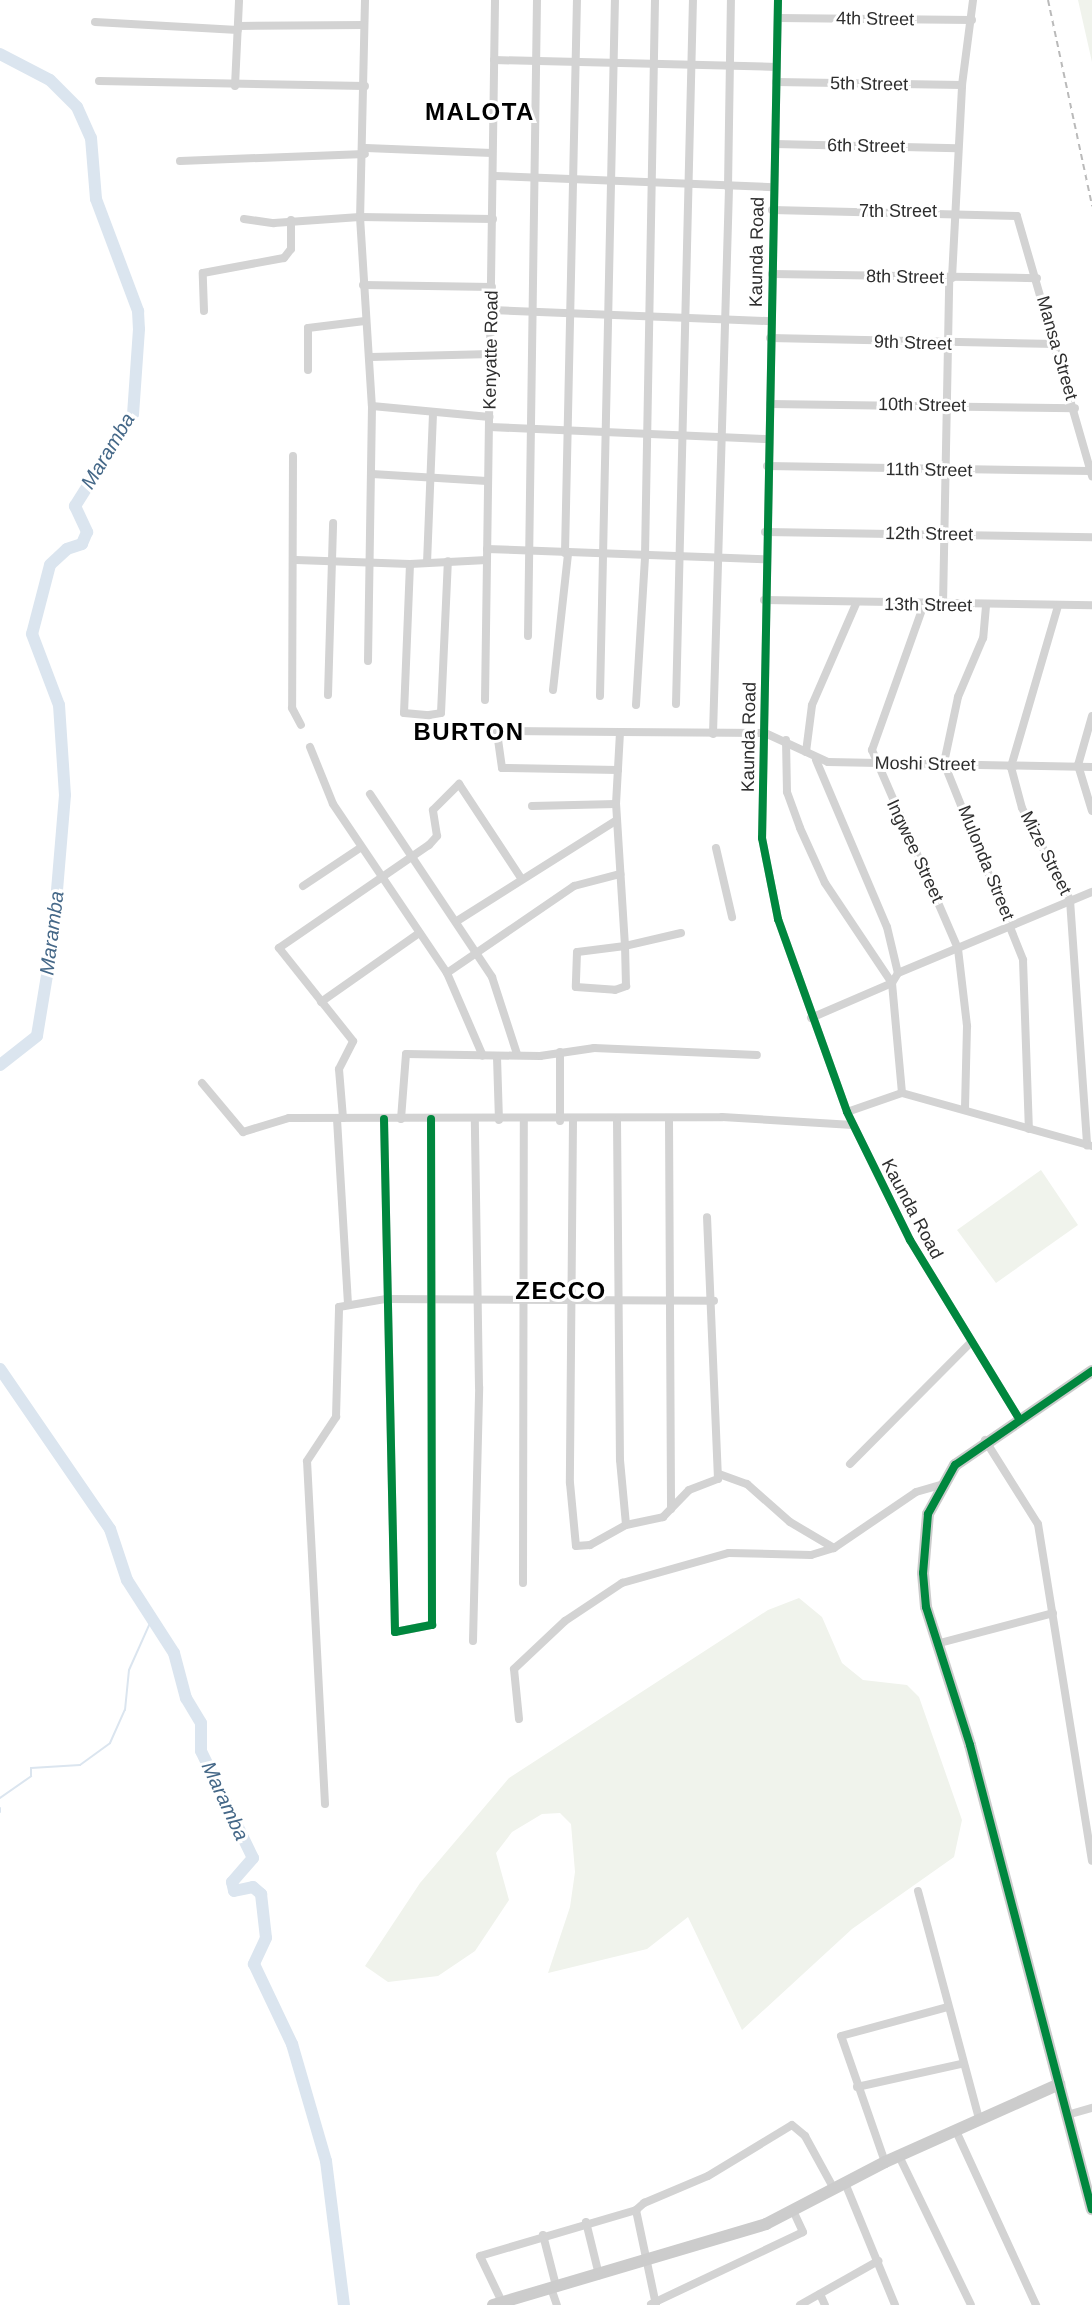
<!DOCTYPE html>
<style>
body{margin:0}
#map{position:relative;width:1092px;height:2305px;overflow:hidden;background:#fff;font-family:Arial,sans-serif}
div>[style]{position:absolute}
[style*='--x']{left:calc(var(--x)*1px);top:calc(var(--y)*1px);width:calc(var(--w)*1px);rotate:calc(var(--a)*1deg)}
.green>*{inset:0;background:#f0f3ec}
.stream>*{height:2px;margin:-1px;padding:0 1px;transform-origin:1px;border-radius:1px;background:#dbe5ef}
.river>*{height:12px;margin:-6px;padding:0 6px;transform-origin:6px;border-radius:6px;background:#dbe5ef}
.street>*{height:8px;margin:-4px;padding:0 4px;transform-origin:4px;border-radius:4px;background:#d3d3d3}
.secondary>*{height:12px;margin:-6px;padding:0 6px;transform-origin:6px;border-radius:6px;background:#ccc}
.rail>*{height:2px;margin-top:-1px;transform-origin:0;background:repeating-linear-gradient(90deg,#bababa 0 6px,transparent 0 10.5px)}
.cycleway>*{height:8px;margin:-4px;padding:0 4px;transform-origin:4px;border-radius:4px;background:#00873e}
span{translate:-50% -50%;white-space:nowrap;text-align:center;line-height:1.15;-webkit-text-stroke:6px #fff;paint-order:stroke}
.street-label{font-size:18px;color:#2e2e2e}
.water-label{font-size:20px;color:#456888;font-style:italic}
.district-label{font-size:24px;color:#000;font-weight:700;letter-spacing:1.5px}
</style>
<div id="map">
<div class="green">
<div style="clip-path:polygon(1078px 0,1092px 0,1092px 62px)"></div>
<div style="clip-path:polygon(1041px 1170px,1078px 1225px,996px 1283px,957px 1230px)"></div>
<div style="clip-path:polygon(799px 1598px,822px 1617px,842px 1663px,863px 1680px,907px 1685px,919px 1697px,962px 1820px,954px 1857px,852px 1929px,742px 2030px,688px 1917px,647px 1949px,548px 1973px,570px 1907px,575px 1872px,571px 1824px,560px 1813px,542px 1814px,512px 1832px,496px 1853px,509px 1900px,475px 1951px,438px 1976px,388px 1982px,365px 1966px,420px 1883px,509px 1778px,768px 1610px)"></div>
</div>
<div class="stream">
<div style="--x:0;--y:1798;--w:38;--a:-35"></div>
<div style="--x:31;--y:1776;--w:8;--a:-90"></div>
<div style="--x:31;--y:1768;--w:49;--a:-3.5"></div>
<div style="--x:80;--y:1765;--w:37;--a:-36"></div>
<div style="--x:110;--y:1743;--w:36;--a:-66"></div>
<div style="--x:125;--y:1710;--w:40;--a:-84.3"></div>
<div style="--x:129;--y:1670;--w:51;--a:-65.9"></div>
<div style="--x:0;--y:1808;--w:4;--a:90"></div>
</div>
<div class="river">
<div style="--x:0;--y:54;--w:56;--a:27.5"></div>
<div style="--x:50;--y:80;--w:38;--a:45"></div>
<div style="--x:77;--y:107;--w:34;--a:66"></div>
<div style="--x:91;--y:138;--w:61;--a:85.3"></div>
<div style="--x:96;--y:199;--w:120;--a:69.4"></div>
<div style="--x:138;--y:311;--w:18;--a:87"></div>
<div style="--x:139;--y:329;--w:85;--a:94"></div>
<div style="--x:133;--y:414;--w:109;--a:122.2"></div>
<div style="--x:75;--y:506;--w:29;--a:65"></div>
<div style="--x:87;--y:532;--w:13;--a:113"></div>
<div style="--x:82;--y:544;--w:16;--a:162"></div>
<div style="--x:67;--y:549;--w:23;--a:137"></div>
<div style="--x:50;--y:565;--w:71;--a:104.6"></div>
<div style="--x:32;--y:634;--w:76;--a:69.2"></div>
<div style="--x:59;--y:705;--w:90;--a:86.2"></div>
<div style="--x:65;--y:795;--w:144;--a:94.8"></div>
<div style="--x:53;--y:939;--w:98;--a:99.4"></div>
<div style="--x:37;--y:1036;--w:47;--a:141.9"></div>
<div style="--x:0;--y:1369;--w:194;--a:55.5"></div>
<div style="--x:110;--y:1529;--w:54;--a:71.6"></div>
<div style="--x:127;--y:1580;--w:87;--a:57.2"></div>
<div style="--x:174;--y:1653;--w:47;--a:75.1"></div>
<div style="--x:186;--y:1698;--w:29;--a:59"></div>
<div style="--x:201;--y:1723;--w:28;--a:90"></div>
<div style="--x:201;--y:1751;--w:119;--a:64.1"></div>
<div style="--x:253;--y:1858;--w:32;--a:131"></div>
<div style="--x:232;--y:1882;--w:9;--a:77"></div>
<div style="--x:234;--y:1891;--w:19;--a:-12"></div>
<div style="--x:253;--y:1887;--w:11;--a:41"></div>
<div style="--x:261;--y:1894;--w:44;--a:83.5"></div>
<div style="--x:266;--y:1938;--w:29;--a:115"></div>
<div style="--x:254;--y:1964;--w:89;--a:64.6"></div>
<div style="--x:292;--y:2044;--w:122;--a:73.8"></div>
<div style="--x:326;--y:2161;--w:145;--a:82.9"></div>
</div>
<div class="street">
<div style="--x:365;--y:0;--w:217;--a:91.3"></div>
<div style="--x:360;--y:217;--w:189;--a:86.4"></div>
<div style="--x:372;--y:406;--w:255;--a:90.9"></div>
<div style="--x:778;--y:0;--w:838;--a:91.09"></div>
<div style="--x:762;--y:838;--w:83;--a:78.8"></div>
<div style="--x:778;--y:919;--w:205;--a:70.3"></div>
<div style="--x:847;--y:1112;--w:143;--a:63.8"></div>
<div style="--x:910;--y:1240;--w:207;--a:58.6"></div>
<div style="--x:778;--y:18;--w:194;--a:0.6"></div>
<div style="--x:95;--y:22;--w:143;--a:3.2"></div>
<div style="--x:238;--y:26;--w:126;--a:-0.5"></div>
<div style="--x:494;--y:60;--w:283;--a:1.4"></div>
<div style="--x:99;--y:81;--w:266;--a:1.1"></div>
<div style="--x:776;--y:82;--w:186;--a:0.9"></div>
<div style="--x:235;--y:86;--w:86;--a:-87.3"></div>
<div style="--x:775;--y:144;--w:182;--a:1.3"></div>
<div style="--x:366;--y:148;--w:126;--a:2.3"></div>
<div style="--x:180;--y:161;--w:185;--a:-2.2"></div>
<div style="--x:495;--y:176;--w:278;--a:2.3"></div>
<div style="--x:728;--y:187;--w:187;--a:-89.1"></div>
<div style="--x:772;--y:210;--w:245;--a:1.4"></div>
<div style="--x:1017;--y:216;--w:271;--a:73.9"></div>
<div style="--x:244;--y:219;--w:30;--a:8"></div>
<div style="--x:274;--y:223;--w:86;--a:-4"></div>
<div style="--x:360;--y:217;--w:133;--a:0.9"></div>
<div style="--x:772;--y:274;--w:265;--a:0.9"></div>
<div style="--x:952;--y:278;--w:193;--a:-87"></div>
<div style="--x:962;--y:85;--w:86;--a:-82.6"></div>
<div style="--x:363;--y:285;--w:129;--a:0.9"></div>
<div style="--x:492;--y:310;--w:279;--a:2.3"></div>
<div style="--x:204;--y:311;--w:38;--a:-92"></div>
<div style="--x:203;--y:273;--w:82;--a:-10.5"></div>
<div style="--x:284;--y:258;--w:11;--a:-52"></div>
<div style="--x:291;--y:249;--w:29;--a:-90"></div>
<div style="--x:770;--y:338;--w:286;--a:1.2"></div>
<div style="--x:371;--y:357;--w:121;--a:-1.4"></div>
<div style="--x:308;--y:370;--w:42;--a:-90"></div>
<div style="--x:308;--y:328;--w:57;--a:-7"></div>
<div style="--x:770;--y:404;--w:305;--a:0.8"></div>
<div style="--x:372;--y:406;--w:118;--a:5.4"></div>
<div style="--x:490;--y:427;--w:278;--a:2.5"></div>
<div style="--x:293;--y:456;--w:252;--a:90.2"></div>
<div style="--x:292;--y:708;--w:19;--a:62"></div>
<div style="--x:767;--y:466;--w:324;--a:0.9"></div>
<div style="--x:372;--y:474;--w:115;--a:3.5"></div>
<div style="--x:765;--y:532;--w:327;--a:0.9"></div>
<div style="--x:487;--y:549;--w:277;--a:2.1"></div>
<div style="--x:565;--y:553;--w:553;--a:-88.76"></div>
<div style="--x:296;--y:560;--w:114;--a:2"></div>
<div style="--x:410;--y:564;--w:77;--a:-3"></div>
<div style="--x:427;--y:563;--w:150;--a:-87.7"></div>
<div style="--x:410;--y:564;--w:149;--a:92.3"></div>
<div style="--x:404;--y:713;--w:25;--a:5"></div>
<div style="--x:429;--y:715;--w:12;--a:-9"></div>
<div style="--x:441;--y:713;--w:152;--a:-87.4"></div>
<div style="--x:764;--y:600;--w:328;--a:0.9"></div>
<div style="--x:924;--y:604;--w:155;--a:109.6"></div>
<div style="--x:872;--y:750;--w:217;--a:66.6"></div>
<div style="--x:958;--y:949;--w:78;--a:83.3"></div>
<div style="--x:967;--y:1026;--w:81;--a:91.4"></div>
<div style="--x:943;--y:605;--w:327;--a:-88.9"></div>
<div style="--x:986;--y:606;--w:32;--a:95"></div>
<div style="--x:983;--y:638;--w:64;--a:113"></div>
<div style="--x:958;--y:697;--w:67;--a:102"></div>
<div style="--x:944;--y:763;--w:212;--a:68.1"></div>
<div style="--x:1023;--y:960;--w:169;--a:88"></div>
<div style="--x:1058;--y:606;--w:168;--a:106.3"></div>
<div style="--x:1011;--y:767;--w:42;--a:75"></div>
<div style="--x:1022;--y:808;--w:104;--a:62.4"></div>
<div style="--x:1070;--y:900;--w:246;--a:86"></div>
<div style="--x:528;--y:636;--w:636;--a:-89.19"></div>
<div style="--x:553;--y:690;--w:137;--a:-83.7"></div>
<div style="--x:328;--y:695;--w:172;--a:-88.3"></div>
<div style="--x:600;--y:696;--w:696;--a:-88.77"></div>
<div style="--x:485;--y:700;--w:700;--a:-89.18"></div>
<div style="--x:676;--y:704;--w:704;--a:-88.62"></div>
<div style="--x:636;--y:705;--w:149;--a:-86.5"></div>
<div style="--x:645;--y:556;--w:556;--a:-88.97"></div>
<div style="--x:1092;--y:716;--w:51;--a:105.9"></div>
<div style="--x:1078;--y:765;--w:48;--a:73.1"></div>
<div style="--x:713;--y:734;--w:547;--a:-88.32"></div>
<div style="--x:786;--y:740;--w:52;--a:88.9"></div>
<div style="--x:787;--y:792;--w:38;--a:70"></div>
<div style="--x:800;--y:828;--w:60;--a:65.6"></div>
<div style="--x:825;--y:883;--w:120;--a:56.2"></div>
<div style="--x:892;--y:983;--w:110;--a:84.8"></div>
<div style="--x:310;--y:747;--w:61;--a:68"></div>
<div style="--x:333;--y:804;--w:204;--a:56"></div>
<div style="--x:447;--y:973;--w:90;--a:66.6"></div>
<div style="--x:806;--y:752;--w:47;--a:-82.7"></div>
<div style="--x:812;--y:705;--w:110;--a:-66.5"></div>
<div style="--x:816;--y:760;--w:181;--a:67"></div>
<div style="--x:887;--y:927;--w:47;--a:76.6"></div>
<div style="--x:618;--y:770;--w:116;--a:-179"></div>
<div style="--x:502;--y:768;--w:37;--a:-98"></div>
<div style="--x:497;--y:731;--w:123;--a:0.5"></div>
<div style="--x:370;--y:794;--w:220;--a:56.3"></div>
<div style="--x:492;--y:977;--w:81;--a:72"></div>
<div style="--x:532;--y:806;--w:84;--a:-1.4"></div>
<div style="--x:716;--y:848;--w:71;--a:76.9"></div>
<div style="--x:303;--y:886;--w:69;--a:-33.7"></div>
<div style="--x:457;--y:921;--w:189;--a:-32.3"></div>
<div style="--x:681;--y:933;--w:57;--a:166.9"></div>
<div style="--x:625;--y:946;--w:48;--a:172.9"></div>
<div style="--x:577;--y:952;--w:35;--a:92"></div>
<div style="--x:576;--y:987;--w:39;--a:4"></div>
<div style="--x:615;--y:990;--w:12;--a:-20"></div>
<div style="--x:626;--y:986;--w:40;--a:-91.4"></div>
<div style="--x:625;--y:946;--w:142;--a:-93.6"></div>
<div style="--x:616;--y:804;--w:72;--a:-86.8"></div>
<div style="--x:620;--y:732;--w:145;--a:0.4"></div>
<div style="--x:765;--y:733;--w:69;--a:24.7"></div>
<div style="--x:828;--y:762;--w:264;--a:1.1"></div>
<div style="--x:447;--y:973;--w:154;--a:-34.4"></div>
<div style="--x:574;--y:886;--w:48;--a:-14.6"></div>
<div style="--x:321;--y:1002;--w:120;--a:-35.1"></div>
<div style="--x:811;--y:1018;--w:88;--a:-23.4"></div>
<div style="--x:892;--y:983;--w:12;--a:-59"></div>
<div style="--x:898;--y:973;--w:210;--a:-22.7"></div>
<div style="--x:560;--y:1052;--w:69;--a:90"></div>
<div style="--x:497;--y:1057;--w:63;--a:88.2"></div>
<div style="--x:202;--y:1083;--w:64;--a:50.1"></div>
<div style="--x:243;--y:1132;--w:48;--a:-16.9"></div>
<div style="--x:289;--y:1118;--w:433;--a:-0.1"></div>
<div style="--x:722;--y:1117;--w:131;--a:3.5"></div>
<div style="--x:847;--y:1112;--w:58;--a:-19.1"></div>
<div style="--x:902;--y:1093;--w:197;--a:15.6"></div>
<div style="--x:343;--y:1118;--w:49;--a:-94.7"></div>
<div style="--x:339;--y:1069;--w:31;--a:-63"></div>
<div style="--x:353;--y:1041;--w:119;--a:-128.5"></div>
<div style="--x:279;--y:948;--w:182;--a:-34.5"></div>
<div style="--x:429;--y:845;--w:12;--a:-48"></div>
<div style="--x:437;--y:836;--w:26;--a:-99"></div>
<div style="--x:433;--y:810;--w:37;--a:-45"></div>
<div style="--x:459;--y:784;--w:113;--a:56.6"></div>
<div style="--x:337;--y:1119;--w:185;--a:86.6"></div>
<div style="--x:384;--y:1119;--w:513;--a:88.77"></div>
<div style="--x:395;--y:1632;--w:38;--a:-11"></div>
<div style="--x:432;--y:1625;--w:506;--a:-90.11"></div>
<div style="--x:401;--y:1119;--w:65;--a:-85.6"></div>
<div style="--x:406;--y:1054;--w:134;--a:0.9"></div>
<div style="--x:540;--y:1056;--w:55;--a:-8.4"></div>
<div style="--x:594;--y:1048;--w:163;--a:2.5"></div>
<div style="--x:669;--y:1119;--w:390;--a:89.7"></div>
<div style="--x:573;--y:1120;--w:363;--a:90.5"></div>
<div style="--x:570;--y:1483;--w:63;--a:84.6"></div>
<div style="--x:576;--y:1546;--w:14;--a:-4"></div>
<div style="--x:590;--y:1545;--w:41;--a:-29.1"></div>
<div style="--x:626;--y:1525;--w:38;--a:-12"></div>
<div style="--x:663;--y:1517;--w:37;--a:-46"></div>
<div style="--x:689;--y:1490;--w:31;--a:-21"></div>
<div style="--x:718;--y:1479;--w:262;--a:-92.4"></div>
<div style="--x:617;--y:1120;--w:340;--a:89.5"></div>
<div style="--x:620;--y:1460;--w:65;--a:84.7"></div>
<div style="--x:985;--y:1440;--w:99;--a:57.8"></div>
<div style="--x:1038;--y:1524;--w:341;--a:80.9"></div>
<div style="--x:850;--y:1464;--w:172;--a:-45.2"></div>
<div style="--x:719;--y:1474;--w:30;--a:20"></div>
<div style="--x:747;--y:1484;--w:57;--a:41.5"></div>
<div style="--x:790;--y:1522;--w:51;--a:30.6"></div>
<div style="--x:523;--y:1583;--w:463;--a:-89.9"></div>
<div style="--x:473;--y:1641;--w:254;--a:-88.6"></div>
<div style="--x:479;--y:1387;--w:268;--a:-90.9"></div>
<div style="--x:936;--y:1644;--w:121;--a:-14.8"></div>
<div style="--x:519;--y:1719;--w:50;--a:-95.7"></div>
<div style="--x:514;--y:1669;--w:70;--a:-43.3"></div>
<div style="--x:565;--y:1621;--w:69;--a:-33.7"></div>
<div style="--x:622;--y:1583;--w:111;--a:-15.7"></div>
<div style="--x:729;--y:1553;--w:82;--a:1.4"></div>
<div style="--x:811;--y:1555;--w:24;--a:-17"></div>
<div style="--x:834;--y:1548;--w:99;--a:-34.3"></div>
<div style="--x:916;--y:1492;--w:25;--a:-16"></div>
<div style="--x:325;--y:1804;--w:343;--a:-93"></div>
<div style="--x:307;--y:1461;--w:53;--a:-56.6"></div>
<div style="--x:336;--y:1417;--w:110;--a:-88.4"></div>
<div style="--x:339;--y:1307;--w:48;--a:-9.7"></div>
<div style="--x:386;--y:1299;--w:328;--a:0.3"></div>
<div style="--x:918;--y:1891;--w:236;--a:75"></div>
<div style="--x:857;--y:2087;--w:107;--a:-12.5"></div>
<div style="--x:1067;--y:2115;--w:26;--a:-16"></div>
<div style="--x:956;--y:2131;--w:192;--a:65.3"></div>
<div style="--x:899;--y:2156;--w:165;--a:64.2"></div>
<div style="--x:885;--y:2162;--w:133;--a:-109.2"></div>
<div style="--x:841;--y:2036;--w:111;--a:-15.2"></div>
<div style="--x:845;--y:2183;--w:132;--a:67.7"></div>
<div style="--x:586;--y:2222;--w:55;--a:76.2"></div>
<div style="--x:543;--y:2235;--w:53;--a:75.7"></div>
<div style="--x:551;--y:2288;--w:18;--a:71"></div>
<div style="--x:820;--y:2294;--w:12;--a:66"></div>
<div style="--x:502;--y:2302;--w:51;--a:-115.6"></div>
<div style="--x:480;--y:2256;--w:163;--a:-16.4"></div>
<div style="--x:651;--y:2304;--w:168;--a:-25.3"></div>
<div style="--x:803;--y:2232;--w:23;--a:-115"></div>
<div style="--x:656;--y:2305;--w:97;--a:-101.9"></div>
<div style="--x:636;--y:2210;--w:11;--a:-41"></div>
<div style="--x:644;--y:2203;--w:69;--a:-22.9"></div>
<div style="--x:708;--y:2176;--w:98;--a:-31.3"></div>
<div style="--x:792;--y:2125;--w:17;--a:40"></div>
<div style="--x:805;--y:2136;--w:60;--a:61.3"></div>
<div style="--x:800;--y:2305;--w:90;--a:-29.4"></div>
</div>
<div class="secondary">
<div style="--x:1092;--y:1371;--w:166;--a:145.5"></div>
<div style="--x:955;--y:1465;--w:56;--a:118.9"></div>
<div style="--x:928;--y:1514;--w:59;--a:94.8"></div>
<div style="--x:923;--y:1573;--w:34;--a:85"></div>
<div style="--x:926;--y:1607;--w:145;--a:72.3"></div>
<div style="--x:970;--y:1745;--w:480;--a:75.3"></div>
<div style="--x:493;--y:2305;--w:285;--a:-16.5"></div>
<div style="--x:766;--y:2224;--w:134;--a:-27.5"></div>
<div style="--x:885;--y:2162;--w:191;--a:-24.1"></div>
</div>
<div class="rail">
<div style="--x:1048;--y:0;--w:211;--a:77.9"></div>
</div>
<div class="cycleway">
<div style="--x:778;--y:0;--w:838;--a:91.09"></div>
<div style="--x:762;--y:838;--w:83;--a:78.8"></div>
<div style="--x:778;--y:919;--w:205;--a:70.3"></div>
<div style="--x:847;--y:1112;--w:143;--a:63.8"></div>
<div style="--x:910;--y:1240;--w:207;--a:58.6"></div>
<div style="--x:384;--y:1119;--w:513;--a:88.77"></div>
<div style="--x:395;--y:1632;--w:38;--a:-11"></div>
<div style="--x:432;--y:1625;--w:506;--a:-90.11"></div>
<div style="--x:1092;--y:1371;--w:166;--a:145.5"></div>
<div style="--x:955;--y:1465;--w:56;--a:118.9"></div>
<div style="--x:928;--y:1514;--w:59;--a:94.8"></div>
<div style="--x:923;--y:1573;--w:34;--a:85"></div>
<div style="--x:926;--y:1607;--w:145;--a:72.3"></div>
<div style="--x:970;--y:1745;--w:480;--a:75.3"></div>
</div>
<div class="street-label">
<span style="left:875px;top:19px;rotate:1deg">4th Street</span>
<span style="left:869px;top:84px;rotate:1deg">5th Street</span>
<span style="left:866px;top:146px;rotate:1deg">6th Street</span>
<span style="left:898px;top:211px">7th Street</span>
<span style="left:757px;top:252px;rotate:-89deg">Kaunda Road</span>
<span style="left:905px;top:277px;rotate:1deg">8th Street</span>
<span style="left:913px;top:343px;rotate:2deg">9th Street</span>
<span style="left:1057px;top:348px;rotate:74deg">Mansa Street</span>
<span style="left:491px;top:350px;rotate:-89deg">Kenyatte Road</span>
<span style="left:922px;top:405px;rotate:1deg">10th Street</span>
<span style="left:929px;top:470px;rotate:1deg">11th Street</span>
<span style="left:929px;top:534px;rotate:1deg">12th Street</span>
<span style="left:928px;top:605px;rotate:1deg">13th Street</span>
<span style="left:749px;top:737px;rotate:-89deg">Kaunda Road</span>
<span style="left:925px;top:764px;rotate:1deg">Moshi Street</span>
<span style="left:915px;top:851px;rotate:65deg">Ingwee Street</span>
<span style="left:1046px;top:853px;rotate:63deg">Mize Street</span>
<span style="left:986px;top:863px;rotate:68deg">Mulonda Street</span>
<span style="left:912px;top:1209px;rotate:62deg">Kaunda Road</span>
</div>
<div class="water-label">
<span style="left:108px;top:451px;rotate:-59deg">Maramba</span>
<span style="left:52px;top:933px;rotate:-83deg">Maramba</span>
<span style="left:225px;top:1801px;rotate:65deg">Maramba</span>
</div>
<div class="district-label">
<span style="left:480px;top:112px">MALOTA</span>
<span style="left:469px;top:732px">BURTON</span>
<span style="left:561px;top:1291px">ZECCO</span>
</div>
</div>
